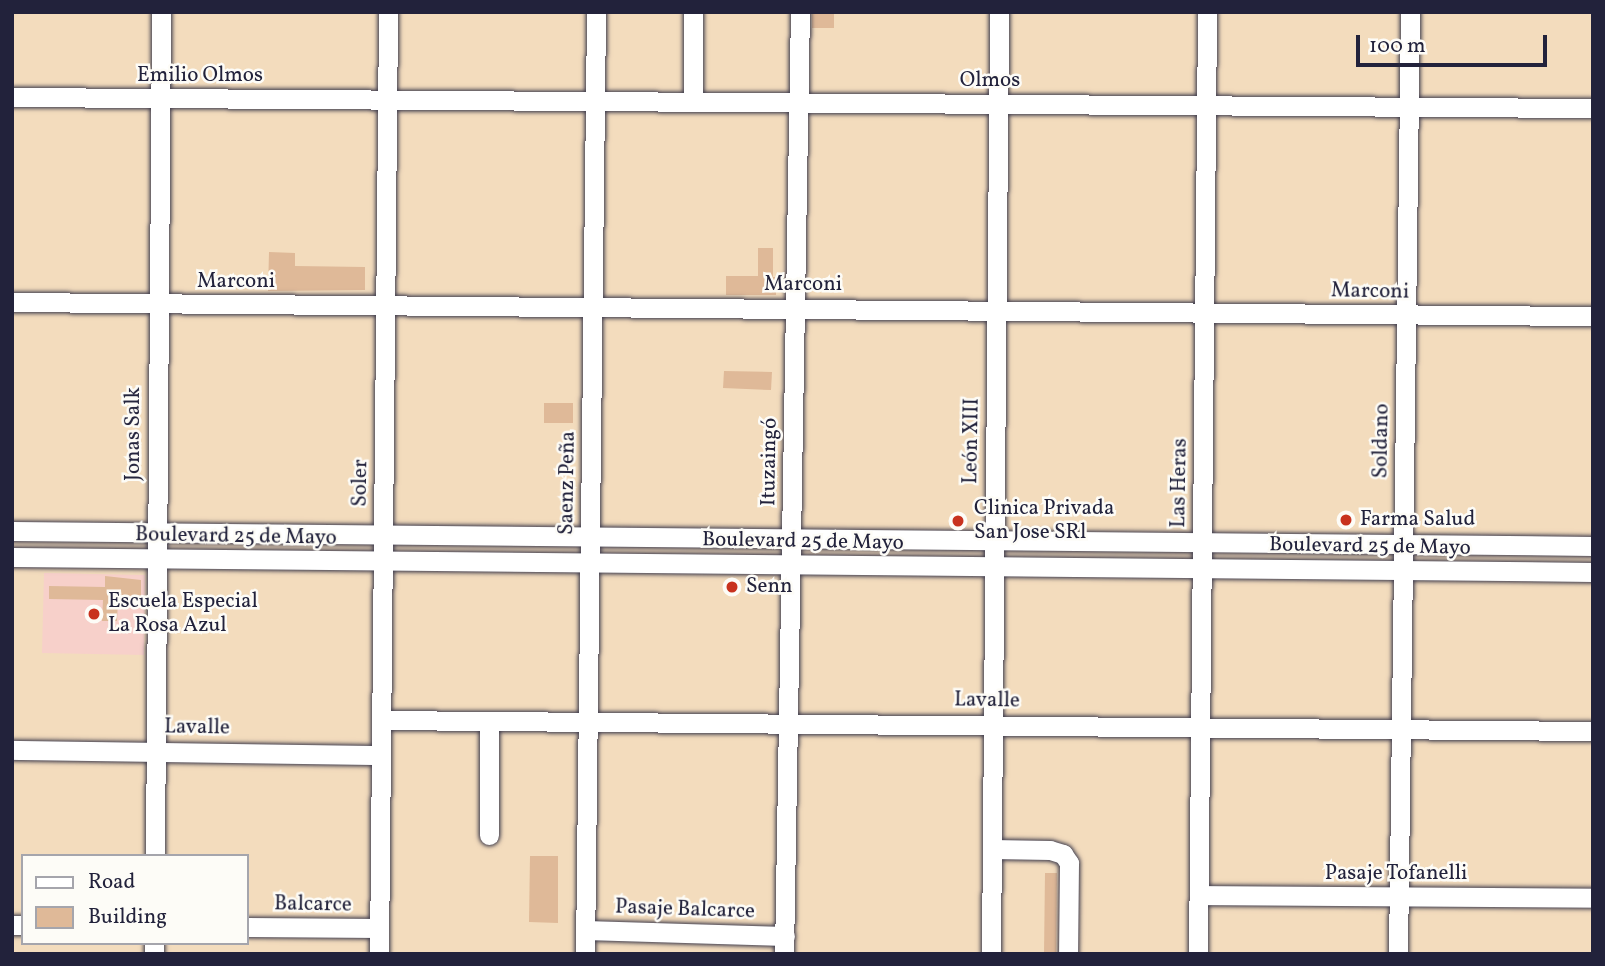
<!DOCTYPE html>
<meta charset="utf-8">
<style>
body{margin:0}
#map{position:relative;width:1605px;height:966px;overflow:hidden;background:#f3dcbd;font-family:Vollkorn,serif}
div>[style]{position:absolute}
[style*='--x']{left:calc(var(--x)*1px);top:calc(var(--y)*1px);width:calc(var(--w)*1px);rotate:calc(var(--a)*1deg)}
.built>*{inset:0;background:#f7d0ca}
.building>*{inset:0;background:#dfb998}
.roads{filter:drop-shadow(0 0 2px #413e4e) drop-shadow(0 0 2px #413e4e)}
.minor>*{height:19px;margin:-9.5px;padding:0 9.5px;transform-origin:9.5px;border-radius:9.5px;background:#fff}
.dots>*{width:19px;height:19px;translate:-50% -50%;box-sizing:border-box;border:4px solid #fdfcf7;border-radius:50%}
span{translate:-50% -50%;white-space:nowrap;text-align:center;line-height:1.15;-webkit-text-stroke:5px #fdfcf7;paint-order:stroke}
.street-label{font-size:21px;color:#22223b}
.poi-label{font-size:21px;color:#22223b}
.left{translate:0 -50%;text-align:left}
.frame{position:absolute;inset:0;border:14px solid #22223b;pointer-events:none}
.legend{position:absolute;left:21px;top:854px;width:228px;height:91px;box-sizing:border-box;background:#fdfcf7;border:2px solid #a5a5ac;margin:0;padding:9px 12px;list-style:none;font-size:21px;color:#22223b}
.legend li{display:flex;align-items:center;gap:14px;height:35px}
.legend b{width:35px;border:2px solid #a5a5ac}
.scale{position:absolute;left:1356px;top:35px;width:191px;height:32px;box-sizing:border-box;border:4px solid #22223b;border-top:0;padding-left:9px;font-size:21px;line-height:24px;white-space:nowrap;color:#22223b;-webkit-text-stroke:5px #fdfcf7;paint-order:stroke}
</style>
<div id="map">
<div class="built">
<div style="clip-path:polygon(44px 573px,145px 575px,144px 655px,42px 653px)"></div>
</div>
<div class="building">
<div style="clip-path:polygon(812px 12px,834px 12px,834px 28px,812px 28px)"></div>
<div style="clip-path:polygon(758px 248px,773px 248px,773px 277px,779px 277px,779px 291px,776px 291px,776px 295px,726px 295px,726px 276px,758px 276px)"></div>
<div style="clip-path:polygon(269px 252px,295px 253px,295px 266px,365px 267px,365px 290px,268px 291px)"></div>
<div style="clip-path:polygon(724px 371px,772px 372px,771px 390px,723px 388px)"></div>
<div style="clip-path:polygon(544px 403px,573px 403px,573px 423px,544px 423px)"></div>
<div style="clip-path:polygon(105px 576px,141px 580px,141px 600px,118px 599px,117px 621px,102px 621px,103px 600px,49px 599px,49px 586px,105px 587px)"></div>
<div style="clip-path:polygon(530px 856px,558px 856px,558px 923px,529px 922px)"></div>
<div style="clip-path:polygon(1045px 873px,1057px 873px,1056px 954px,1044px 954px)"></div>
</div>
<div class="roads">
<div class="minor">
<div style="--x:12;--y:97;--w:1581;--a:0.4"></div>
<div style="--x:693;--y:102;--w:90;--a:-90"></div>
<div style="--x:12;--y:302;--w:1581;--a:0.51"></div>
<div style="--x:12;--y:531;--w:1581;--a:0.54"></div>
<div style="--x:12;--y:557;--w:1581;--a:0.54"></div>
<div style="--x:381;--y:720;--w:1212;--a:0.52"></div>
<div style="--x:12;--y:750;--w:369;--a:0.8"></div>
<div style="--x:489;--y:835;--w:114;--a:-90"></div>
<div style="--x:992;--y:849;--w:58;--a:1"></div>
<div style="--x:1050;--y:850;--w:14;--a:17"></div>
<div style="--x:1063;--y:854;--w:11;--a:56"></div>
<div style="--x:1069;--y:863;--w:91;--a:90.6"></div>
<div style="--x:155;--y:856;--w:844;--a:-89.59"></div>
<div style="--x:1199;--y:895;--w:394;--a:0.4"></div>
<div style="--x:12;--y:925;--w:11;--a:0"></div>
<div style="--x:247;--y:927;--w:132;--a:0.4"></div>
<div style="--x:585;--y:930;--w:200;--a:1.7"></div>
<div style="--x:154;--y:954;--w:11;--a:-90"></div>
<div style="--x:379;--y:954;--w:942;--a:-89.45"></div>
<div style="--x:585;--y:954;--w:942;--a:-89.33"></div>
<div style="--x:784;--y:954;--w:942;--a:-89.03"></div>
<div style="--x:991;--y:954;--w:942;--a:-89.51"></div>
<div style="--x:1198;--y:954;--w:942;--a:-89.45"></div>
<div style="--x:1398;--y:954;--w:942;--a:-89.27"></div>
</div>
</div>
<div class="dots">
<div style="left:1346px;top:520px;background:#c8321e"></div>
<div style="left:958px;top:521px;background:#c8321e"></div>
<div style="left:732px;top:587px;background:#c8321e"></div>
<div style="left:94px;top:614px;background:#c8321e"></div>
</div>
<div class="street-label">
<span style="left:200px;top:76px">Emilio Olmos</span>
<span style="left:990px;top:81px">Olmos</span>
<span style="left:236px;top:282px">Marconi</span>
<span style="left:803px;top:285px">Marconi</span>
<span style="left:1370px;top:292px;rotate:1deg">Marconi</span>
<span style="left:134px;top:434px;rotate:-90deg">Jonas Salk</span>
<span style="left:972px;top:441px;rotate:-89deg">León XIII</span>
<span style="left:1382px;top:441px;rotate:-89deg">Soldano</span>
<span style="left:770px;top:462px;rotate:-89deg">Ituzaingó</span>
<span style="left:361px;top:483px;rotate:-89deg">Soler</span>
<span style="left:568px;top:483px;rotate:-89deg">Saenz Peña</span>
<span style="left:1180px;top:483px;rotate:-89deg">Las Heras</span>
<span style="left:236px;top:537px;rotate:1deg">Boulevard 25 de Mayo</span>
<span style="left:803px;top:542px;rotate:1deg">Boulevard 25 de Mayo</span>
<span style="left:1370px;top:547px;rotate:1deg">Boulevard 25 de Mayo</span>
<span style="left:987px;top:701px;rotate:1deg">Lavalle</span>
<span style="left:197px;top:728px;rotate:1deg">Lavalle</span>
<span style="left:1396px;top:874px">Pasaje Tofanelli</span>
<span style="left:313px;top:905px;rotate:1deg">Balcarce</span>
<span style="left:685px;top:910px;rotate:2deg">Pasaje Balcarce</span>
</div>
<div class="poi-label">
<span class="left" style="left:974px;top:521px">Clinica Privada<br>San Jose SRl</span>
<span class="left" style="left:1360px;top:520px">Farma Salud</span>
<span class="left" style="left:746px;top:587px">Senn</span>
<span class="left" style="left:108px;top:614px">Escuela Especial<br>La Rosa Azul</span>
</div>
<div class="frame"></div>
<ul class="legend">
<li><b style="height:9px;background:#fff"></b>Road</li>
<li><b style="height:19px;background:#dfb998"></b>Building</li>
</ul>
<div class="scale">100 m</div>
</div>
